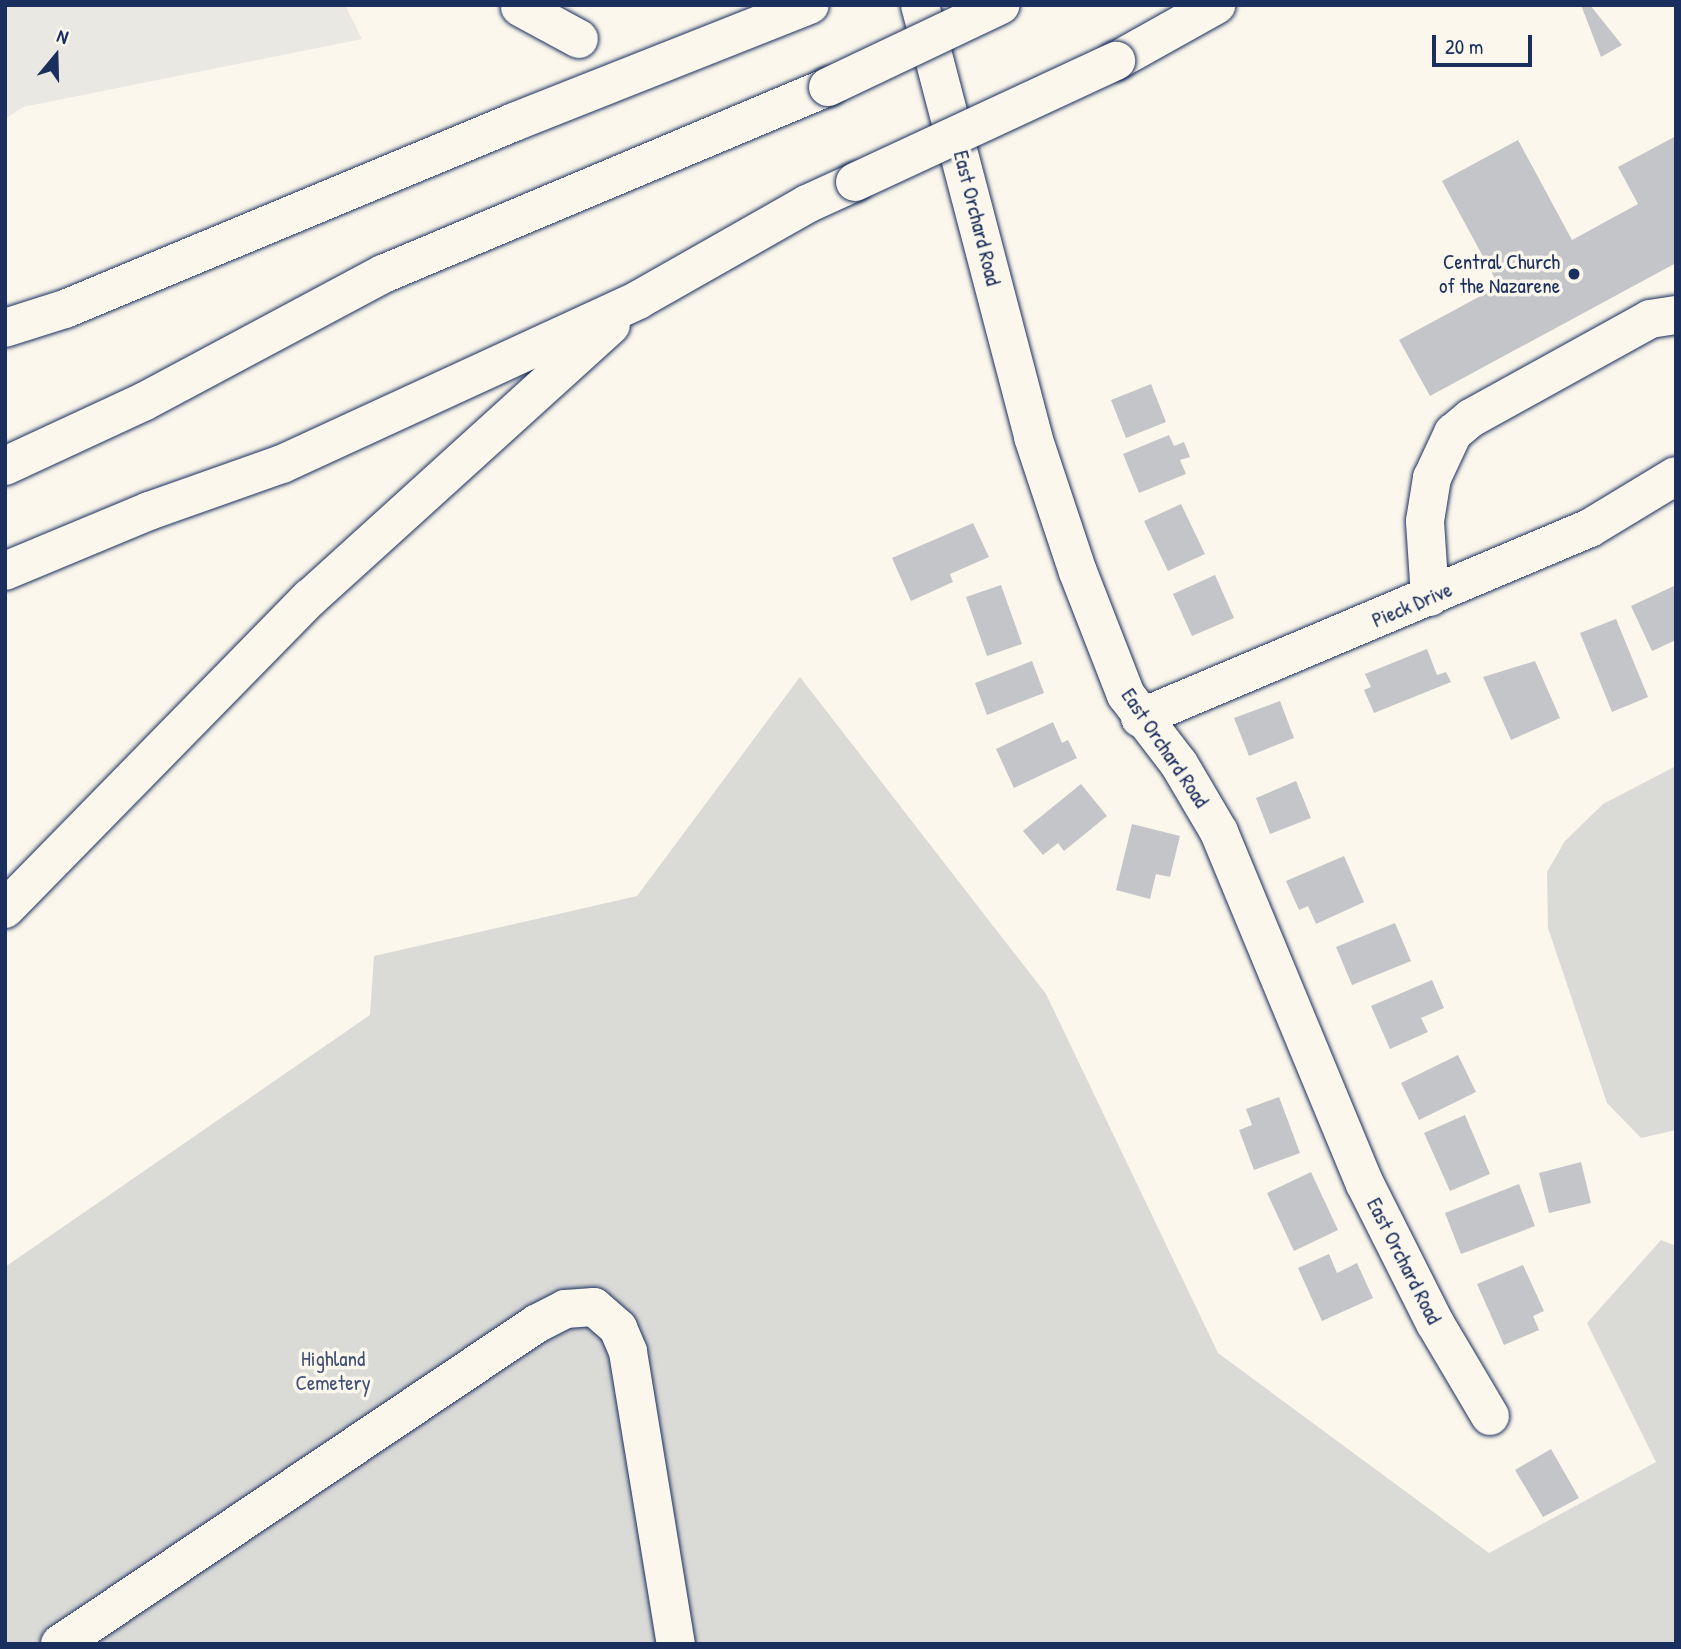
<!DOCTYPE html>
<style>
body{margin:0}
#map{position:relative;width:1681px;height:1649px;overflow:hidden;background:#fbf7ec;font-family:"Patrick Hand",sans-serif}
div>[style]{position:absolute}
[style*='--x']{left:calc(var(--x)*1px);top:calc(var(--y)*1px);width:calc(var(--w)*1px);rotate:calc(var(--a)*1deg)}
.built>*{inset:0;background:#eae8e2}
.green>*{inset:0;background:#dadad7}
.building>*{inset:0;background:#c3c5c9}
.roads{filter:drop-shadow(0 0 2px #1b2f5e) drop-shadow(0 0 2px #1b2f5e)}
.minor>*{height:38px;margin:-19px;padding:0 19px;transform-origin:19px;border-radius:19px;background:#fbf7ec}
.highway>*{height:38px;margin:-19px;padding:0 19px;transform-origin:19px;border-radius:19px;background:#fbf7ec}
.bridges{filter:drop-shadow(0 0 2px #1b2f5e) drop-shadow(0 0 2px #1b2f5e)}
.highway-bridge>*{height:38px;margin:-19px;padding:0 19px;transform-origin:19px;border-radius:19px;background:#fbf7ec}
.dots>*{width:19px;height:19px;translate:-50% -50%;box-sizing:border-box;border:4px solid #fbf7ec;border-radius:50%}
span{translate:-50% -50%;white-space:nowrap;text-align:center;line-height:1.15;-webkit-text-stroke:7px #fbf7ec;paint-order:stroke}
.street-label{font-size:21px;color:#1b2f5e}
.poi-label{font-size:21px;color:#1b2f5e}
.right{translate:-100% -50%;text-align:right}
.park-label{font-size:21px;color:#415176}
.frame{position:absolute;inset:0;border:7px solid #1b2f5e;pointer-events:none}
.north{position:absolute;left:21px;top:21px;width:70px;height:70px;-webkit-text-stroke:5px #fbf7ec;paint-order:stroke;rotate:19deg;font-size:19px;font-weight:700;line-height:28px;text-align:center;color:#1b2f5e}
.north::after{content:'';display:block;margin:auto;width:24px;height:32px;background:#1b2f5e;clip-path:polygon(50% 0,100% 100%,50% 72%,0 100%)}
.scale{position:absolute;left:1432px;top:35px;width:100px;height:32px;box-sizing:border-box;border:4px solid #1b2f5e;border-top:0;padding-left:9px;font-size:21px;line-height:24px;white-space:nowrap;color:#1b2f5e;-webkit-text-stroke:5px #fbf7ec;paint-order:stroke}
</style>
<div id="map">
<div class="built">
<div style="clip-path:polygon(5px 5px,345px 5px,362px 39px,23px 107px,5px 119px)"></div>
</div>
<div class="green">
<div style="clip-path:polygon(800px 677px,1046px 994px,1218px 1353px,1489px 1553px,1656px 1462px,1587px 1323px,1661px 1240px,1676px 1246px,1676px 1644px,5px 1644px,5px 1267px,370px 1015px,374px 956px,637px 896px)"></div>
<div style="clip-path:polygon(1676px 766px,1676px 1130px,1641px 1138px,1607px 1103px,1548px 928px,1547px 872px,1565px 841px,1603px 804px)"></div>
</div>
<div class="building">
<div style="clip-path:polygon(1581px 5px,1590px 5px,1622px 45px,1601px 57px)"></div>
<div style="clip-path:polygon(1676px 136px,1676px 263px,1430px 396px,1399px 340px,1499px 286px,1442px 181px,1518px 140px,1572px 240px,1638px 204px,1618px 167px)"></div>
<div style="clip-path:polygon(1151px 384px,1166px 422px,1126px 438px,1111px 400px)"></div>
<div style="clip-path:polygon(1169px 435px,1174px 446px,1184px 442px,1190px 457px,1180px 460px,1186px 474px,1139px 493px,1123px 454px)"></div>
<div style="clip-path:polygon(1181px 504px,1205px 554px,1168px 571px,1144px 521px)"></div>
<div style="clip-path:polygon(973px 523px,989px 557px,950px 574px,953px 582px,911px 601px,892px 558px)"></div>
<div style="clip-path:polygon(1215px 575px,1234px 618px,1192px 636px,1173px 594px)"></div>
<div style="clip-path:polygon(1001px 585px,1022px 644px,987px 656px,966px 597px)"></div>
<div style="clip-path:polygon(1676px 585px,1676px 640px,1652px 651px,1631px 606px)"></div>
<div style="clip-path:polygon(1616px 619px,1648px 697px,1612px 712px,1580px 633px)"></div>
<div style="clip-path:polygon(1427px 649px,1437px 675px,1446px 672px,1451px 682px,1374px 713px,1364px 690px,1371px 687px,1365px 674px)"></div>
<div style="clip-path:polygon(1032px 661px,1044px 693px,987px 715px,975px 683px)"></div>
<div style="clip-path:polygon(1535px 661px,1560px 718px,1511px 740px,1483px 677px)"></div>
<div style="clip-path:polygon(1280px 701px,1294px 738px,1249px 756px,1234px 718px)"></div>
<div style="clip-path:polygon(1053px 722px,1062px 743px,1068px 740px,1077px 758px,1014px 788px,996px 749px)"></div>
<div style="clip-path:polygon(1296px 781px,1311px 818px,1270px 834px,1256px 798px)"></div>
<div style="clip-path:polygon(1081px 784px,1107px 816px,1064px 851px,1058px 843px,1043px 855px,1023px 831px)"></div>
<div style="clip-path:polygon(1132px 824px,1180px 836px,1170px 877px,1156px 874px,1150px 899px,1116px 890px)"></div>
<div style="clip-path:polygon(1344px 856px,1364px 902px,1316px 924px,1308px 906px,1299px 910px,1286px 881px)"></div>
<div style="clip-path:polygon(1395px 923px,1411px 961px,1352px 985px,1336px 947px)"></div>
<div style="clip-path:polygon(1432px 980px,1444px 1008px,1421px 1018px,1428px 1032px,1390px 1049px,1371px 1006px)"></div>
<div style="clip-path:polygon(1458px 1055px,1476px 1092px,1419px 1120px,1401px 1083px)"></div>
<div style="clip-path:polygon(1279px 1097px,1300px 1153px,1254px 1170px,1239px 1130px,1252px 1125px,1246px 1109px)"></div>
<div style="clip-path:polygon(1465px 1115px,1490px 1174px,1450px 1191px,1424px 1133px)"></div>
<div style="clip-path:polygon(1581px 1162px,1591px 1203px,1549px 1213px,1539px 1173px)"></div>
<div style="clip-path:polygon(1311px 1172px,1338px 1230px,1294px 1251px,1267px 1193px)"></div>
<div style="clip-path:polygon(1519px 1184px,1535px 1226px,1461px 1254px,1445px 1213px)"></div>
<div style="clip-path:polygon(1329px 1254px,1337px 1273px,1357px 1263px,1373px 1298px,1322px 1321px,1298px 1268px)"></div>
<div style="clip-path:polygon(1523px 1265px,1544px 1311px,1533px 1316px,1539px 1330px,1504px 1345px,1477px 1284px)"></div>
<div style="clip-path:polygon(1551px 1449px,1579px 1498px,1543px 1517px,1515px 1470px)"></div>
</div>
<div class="roads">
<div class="minor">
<div style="--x:920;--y:5;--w:447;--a:75.3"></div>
<div style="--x:1033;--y:437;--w:142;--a:71.6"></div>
<div style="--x:1078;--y:572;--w:132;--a:68.7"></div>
<div style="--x:1126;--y:695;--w:87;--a:52.5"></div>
<div style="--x:1179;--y:764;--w:79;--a:59.5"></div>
<div style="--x:1219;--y:832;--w:381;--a:67.5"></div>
<div style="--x:1365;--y:1184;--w:156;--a:63.3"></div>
<div style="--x:1435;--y:1323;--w:108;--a:59.4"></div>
<div style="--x:520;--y:7;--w:67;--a:28.5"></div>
<div style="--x:1430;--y:597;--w:76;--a:-93.8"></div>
<div style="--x:1425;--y:521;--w:44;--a:-80.8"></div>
<div style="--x:1432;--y:478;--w:50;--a:-65"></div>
<div style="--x:1453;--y:433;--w:23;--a:-40"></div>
<div style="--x:1471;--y:418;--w:205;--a:-28.9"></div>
<div style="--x:1650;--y:319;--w:26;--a:-9"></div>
<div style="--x:1140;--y:718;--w:488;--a:-22.9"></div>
<div style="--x:1590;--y:528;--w:100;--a:-31.2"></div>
<div style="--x:60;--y:1644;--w:574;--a:-33.91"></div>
<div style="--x:536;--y:1324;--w:33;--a:-27"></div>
<div style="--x:565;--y:1309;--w:29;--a:-4"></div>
<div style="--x:594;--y:1307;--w:32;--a:41"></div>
<div style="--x:618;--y:1328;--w:26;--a:67"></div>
<div style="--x:628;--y:1352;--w:296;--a:80.7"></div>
</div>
<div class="highway">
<div style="--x:1116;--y:61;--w:115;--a:-29.2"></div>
<div style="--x:5;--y:328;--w:63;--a:-17.6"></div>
<div style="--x:65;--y:309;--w:486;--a:-22.6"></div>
<div style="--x:514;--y:122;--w:318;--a:-21.6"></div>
<div style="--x:5;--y:466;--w:154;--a:-24.9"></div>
<div style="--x:145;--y:401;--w:270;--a:-28.1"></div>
<div style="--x:383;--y:274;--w:483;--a:-22.8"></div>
<div style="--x:5;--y:571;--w:156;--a:-22.6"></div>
<div style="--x:149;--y:511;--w:141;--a:-19.5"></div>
<div style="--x:282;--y:464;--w:392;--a:-24.7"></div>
<div style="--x:638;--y:300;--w:194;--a:-29.6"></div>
<div style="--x:807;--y:204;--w:53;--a:-24.6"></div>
<div style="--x:5;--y:909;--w:436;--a:-45.6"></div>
<div style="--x:310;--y:598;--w:406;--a:-42.2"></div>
</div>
</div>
<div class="bridges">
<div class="highway-bridge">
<div style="--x:828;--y:87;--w:191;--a:-25.4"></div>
<div style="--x:855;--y:182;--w:288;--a:-24.9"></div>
</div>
</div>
<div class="dots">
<div style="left:1574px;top:274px;background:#1b2f5e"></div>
</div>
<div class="street-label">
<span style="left:977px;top:218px;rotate:76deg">East Orchard Road</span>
<span style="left:1412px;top:605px;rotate:-23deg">Pieck Drive</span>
<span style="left:1165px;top:748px;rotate:56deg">East Orchard Road</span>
<span style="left:1404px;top:1261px;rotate:63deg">East Orchard Road</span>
</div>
<div class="poi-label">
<span class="right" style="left:1560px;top:274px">Central Church<br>of the Nazarene</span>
</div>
<div class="park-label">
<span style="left:333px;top:1371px">Highland<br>Cemetery</span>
</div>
<div class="frame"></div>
<div class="north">N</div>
<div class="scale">20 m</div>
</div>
